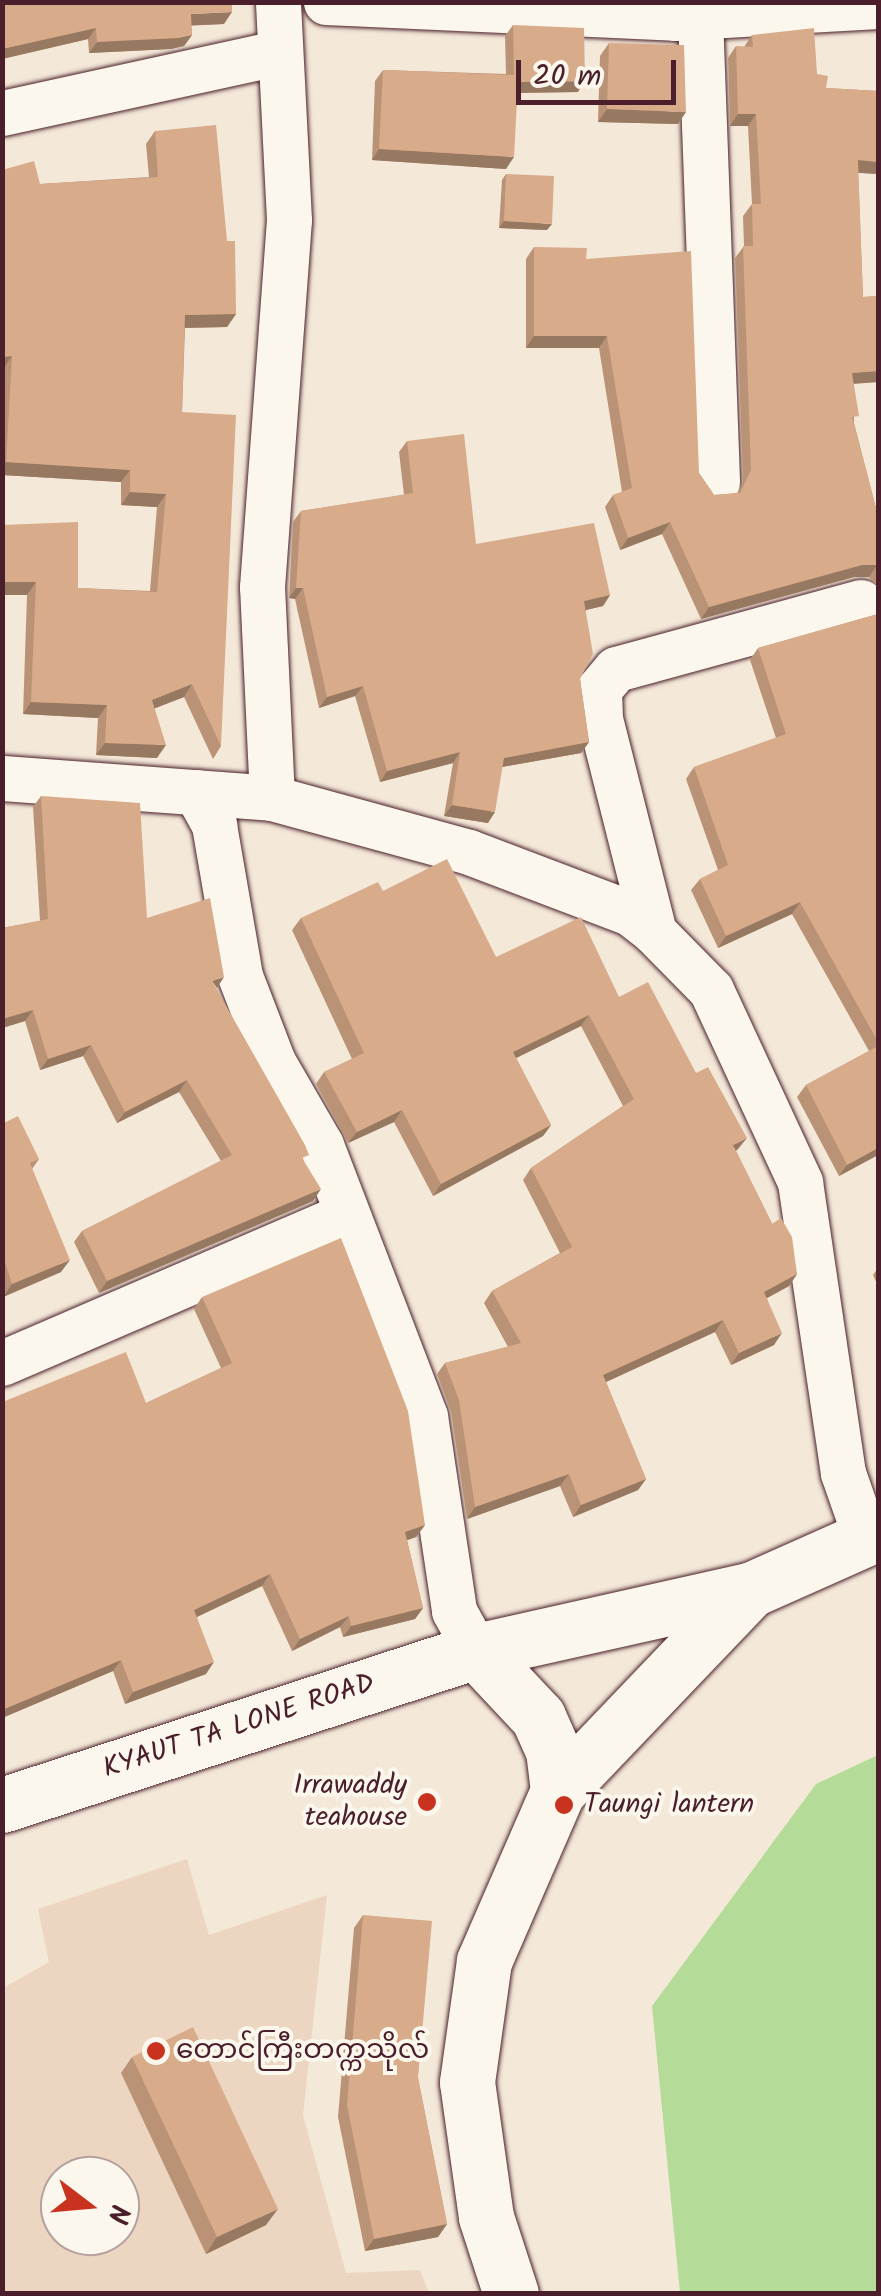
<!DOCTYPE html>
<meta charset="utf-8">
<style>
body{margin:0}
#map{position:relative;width:881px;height:2296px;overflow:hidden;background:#f4e8d8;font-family:Kalam,"Noto Sans Myanmar",sans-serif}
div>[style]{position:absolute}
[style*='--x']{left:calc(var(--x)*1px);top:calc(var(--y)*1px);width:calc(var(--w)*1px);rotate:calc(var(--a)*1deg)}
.built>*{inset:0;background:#ecd6c1}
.green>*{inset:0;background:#b4dc98}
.roads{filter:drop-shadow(0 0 2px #4a1f2b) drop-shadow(0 0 2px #4a1f2b)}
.minor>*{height:45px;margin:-22.5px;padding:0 22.5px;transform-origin:22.5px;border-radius:22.5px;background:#fbf7ec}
.tertiary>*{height:55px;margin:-27.5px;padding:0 27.5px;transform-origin:27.5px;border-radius:27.5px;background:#fbf7ec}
.secondary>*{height:55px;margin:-27.5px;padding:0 27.5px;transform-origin:27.5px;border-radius:27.5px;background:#fbf7ec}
.wall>*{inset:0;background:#ba9377}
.shaded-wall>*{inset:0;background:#977861}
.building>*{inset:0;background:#d8ab8a}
.dots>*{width:28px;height:28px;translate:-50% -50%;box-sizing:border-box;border:5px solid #fbf7ec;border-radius:50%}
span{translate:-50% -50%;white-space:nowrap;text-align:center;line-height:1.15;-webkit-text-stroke:8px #fbf7ec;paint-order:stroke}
.street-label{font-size:28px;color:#4a1f2b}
.poi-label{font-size:28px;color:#4a1f2b}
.right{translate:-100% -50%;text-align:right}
.left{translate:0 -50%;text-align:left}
.frame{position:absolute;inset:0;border:5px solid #4a1f2b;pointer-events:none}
.north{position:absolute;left:40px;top:2156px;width:100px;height:100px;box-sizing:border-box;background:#fbf7ec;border:2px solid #b4a19f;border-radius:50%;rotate:106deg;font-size:28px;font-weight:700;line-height:40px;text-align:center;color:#4a1f2b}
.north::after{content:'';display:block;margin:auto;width:35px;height:45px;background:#c8321e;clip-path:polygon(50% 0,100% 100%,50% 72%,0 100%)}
.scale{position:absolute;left:516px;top:60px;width:160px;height:45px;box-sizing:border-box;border:5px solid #4a1f2b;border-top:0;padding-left:12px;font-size:30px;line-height:35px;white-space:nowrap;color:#4a1f2b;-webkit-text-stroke:8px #fbf7ec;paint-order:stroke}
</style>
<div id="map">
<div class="built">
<div style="clip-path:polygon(evenodd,187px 1859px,209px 1935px,327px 1895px,303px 2115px,346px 2273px,420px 2270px,429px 2293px,3px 2294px,3px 1988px,49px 1962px,38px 1909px,187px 1859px,60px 2176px,120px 2176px,120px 2236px,60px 2236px,60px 2176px)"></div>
</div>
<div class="green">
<div style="clip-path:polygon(878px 1755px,878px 2293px,680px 2293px,652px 2006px,816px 1784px)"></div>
</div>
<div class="roads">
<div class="minor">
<div style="--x:326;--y:2;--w:349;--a:2.6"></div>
<div style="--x:675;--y:18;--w:203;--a:-3.4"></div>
<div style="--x:700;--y:16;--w:467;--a:87.9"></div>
<div style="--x:2;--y:113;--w:281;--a:-12.3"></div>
<div style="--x:2;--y:778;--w:271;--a:4.2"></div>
<div style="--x:272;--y:798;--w:204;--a:15.3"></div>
<div style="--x:469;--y:852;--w:172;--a:20.8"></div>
<div style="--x:630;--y:913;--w:31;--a:38"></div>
<div style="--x:654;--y:932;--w:81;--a:45.5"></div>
<div style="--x:711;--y:990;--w:212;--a:65.1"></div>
<div style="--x:800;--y:1182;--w:294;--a:81.6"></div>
<div style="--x:843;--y:1473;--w:70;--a:70.8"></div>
<div style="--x:196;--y:792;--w:38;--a:61"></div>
<div style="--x:214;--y:825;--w:153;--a:80.2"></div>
<div style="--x:240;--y:976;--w:92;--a:69"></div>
<div style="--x:273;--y:1062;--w:96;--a:60"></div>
<div style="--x:321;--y:1145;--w:290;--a:69"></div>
<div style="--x:425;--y:1416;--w:197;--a:81.5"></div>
<div style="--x:454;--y:1611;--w:46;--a:61.2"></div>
<div style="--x:272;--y:798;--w:211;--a:-92.7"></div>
<div style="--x:262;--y:587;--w:368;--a:-85.8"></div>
<div style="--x:289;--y:220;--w:218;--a:-92.9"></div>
<div style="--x:654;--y:932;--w:220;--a:-104.2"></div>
<div style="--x:600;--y:719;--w:30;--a:-92"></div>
<div style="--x:599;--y:689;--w:26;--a:-50"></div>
<div style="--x:616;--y:669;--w:254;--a:-15.3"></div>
<div style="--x:2;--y:1363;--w:374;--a:-23.3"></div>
</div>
<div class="tertiary">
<div style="--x:476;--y:1651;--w:281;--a:-12.6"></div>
<div style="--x:476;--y:1651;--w:91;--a:46.8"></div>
<div style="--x:538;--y:1717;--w:36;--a:66"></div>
<div style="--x:553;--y:1750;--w:41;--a:83"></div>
<div style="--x:511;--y:2294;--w:81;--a:-108"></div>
<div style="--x:486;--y:2217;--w:136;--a:-98"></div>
<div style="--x:467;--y:2082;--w:122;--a:-82"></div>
<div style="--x:484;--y:1961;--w:185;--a:-66.5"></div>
<div style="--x:558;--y:1791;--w:278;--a:-46.3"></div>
<div style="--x:750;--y:1590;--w:140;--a:-24"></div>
</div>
<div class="secondary">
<div style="--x:2;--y:1805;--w:498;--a:-18"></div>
</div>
</div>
<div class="wall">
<div style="clip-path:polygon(2px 2px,224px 24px,191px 25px,192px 35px,184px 46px,171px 49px,89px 53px,88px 39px,2px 59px)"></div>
<div style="clip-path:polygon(513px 25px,578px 92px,517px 93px,506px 169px,372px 160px,375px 81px,383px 70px,506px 74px,505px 36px)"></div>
<div style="clip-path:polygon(752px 35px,817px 74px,826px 88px,878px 91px,878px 174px,858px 173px,863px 297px,878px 296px,878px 382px,854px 384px,854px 423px,878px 516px,878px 587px,869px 577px,854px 577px,701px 619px,662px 534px,620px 550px,605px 507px,613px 495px,622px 492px,599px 348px,526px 348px,526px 259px,534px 247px,586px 259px,699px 473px,714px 495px,738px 493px,743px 482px,735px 258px,744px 246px,743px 216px,752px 204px,748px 126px,730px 126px,728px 58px,736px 46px,744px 47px)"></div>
<div style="clip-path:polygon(609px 43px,678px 124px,598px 122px,600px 56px)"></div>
<div style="clip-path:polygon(155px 131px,227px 241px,236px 314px,227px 327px,185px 328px,182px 412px,221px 746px,213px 759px,184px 697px,154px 708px,157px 758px,96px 755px,98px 718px,23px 714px,27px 595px,2px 525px,78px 588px,150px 591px,157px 507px,121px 505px,121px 482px,2px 475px,2px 383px,3px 369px,40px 184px,149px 177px,146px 144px)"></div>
<div style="clip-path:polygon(506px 174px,547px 230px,499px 228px,502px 180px)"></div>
<div style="clip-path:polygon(407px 441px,476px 544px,610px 595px,603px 606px,586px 610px,580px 679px,589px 742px,581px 753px,502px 767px,488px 823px,444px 816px,453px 763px,380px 782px,355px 696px,319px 708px,295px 599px,289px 598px,293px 522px,301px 511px,404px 495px,399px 452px)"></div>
<div style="clip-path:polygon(878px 614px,878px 1155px,839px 1176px,797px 1097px,806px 1085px,869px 1051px,792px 914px,718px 948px,691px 890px,700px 879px,718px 870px,686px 779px,694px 767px,776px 738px,750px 660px,758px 648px)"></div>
<div style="clip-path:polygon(41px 796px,147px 918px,216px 989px,304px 1161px,313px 1201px,99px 1293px,74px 1242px,82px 1231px,221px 1161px,179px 1092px,117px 1123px,83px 1056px,40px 1070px,25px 1021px,2px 1028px,2px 928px,40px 921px,33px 807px)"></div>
<div style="clip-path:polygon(383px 891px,496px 957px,619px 997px,696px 1073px,738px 1149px,736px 1151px,797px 1274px,789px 1286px,767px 1298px,774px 1345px,731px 1365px,715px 1332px,606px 1382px,646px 1479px,638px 1490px,573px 1517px,560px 1486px,467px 1519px,451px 1412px,437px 1374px,445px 1363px,508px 1347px,484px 1303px,492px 1291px,560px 1253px,523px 1180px,531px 1168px,623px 1106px,581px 1026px,516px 1058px,551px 1125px,543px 1136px,433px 1196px,394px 1122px,348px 1143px,316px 1084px,324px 1072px,352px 1059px,292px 930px,301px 918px)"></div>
<div style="clip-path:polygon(2px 1124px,39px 1159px,32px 1169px,61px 1272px,3px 1297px)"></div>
<div style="clip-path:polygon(878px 1268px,878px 1286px,873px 1275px)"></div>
<div style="clip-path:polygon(202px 1297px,425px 1525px,416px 1537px,407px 1540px,423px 1608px,415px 1619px,343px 1637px,340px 1627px,292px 1651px,262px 1586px,197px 1617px,206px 1674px,125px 1704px,113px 1671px,2px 1718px,2px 1395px,5px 1401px,146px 1403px,221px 1368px,194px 1309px)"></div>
<div style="clip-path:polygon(363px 1915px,418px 2078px,447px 2224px,438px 2237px,365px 2251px,338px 2117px,354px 1928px)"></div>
<div style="clip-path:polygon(132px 2057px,266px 2225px,206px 2254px,121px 2073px)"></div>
</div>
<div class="shaded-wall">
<div style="clip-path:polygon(232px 12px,224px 24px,183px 26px,191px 14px)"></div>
<div style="clip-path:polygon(96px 28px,88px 39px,2px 59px,2px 49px)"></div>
<div style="clip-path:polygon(192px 35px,184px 46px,171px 49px,89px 53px,97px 42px)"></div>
<div style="clip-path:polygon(585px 81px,578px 92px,510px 93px,518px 82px)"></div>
<div style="clip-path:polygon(607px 109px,686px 112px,678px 124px,598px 122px)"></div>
<div style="clip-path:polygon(738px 114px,756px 114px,748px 126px,730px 126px)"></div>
<div style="clip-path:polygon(379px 149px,514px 157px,506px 169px,372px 160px)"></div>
<div style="clip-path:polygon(858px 160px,878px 162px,878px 174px,849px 172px)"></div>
<div style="clip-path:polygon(504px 221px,552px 224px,547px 230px,499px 228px)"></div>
<div style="clip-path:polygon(236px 314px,227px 327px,176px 328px,185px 315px)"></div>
<div style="clip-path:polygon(534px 336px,607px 336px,599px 348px,526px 348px)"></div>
<div style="clip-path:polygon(12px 356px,3px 369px,2px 369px,2px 357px)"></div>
<div style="clip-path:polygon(878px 371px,878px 382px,844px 384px,852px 373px)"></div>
<div style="clip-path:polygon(6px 462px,130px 470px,121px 482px,2px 475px,2px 466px)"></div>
<div style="clip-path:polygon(130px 492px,166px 494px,157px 507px,121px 505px)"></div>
<div style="clip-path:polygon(670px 522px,662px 534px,620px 550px,628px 538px)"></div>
<div style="clip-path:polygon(862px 565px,877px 565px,869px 577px,854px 577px,701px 619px,709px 607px)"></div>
<div style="clip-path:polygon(2px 582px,36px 582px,27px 595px,2px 595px)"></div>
<div style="clip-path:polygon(296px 588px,303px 588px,295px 599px,289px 598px)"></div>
<div style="clip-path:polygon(610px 595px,603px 606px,577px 612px,584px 601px)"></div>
<div style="clip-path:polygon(192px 684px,184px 697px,143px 713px,152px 700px)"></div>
<div style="clip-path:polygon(363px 686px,355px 696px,319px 708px,327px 697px)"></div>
<div style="clip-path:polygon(31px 702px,107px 705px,98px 718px,23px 714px)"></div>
<div style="clip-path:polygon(589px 742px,581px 753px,496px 768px,504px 758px)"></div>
<div style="clip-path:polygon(105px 743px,166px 745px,157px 758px,96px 755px)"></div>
<div style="clip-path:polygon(460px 752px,453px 763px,380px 782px,387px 771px)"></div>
<div style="clip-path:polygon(452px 805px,495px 812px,488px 823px,444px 816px)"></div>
<div style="clip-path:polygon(800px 902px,792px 914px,718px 948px,726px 936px)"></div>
<div style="clip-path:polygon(224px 977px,217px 988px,212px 981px)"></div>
<div style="clip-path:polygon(33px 1010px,25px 1021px,2px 1028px,2px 1019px)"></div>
<div style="clip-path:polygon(589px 1015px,581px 1026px,504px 1064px,513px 1052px)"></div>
<div style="clip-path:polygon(91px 1045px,83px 1056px,40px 1070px,48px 1059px)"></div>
<div style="clip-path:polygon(187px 1080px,179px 1092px,117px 1123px,125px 1112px)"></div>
<div style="clip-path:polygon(402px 1110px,394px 1122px,348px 1143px,357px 1132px)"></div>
<div style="clip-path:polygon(551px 1125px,543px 1136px,433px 1196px,441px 1184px)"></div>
<div style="clip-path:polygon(747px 1138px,738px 1149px,725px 1157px,733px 1145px)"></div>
<div style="clip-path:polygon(878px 1148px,878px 1155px,839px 1176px,847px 1165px)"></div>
<div style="clip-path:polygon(321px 1189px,313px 1201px,99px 1293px,107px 1281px)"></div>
<div style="clip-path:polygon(70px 1260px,61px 1272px,3px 1297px,12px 1284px)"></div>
<div style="clip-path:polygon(797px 1274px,789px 1286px,756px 1304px,764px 1292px)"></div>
<div style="clip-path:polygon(723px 1320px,715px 1332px,595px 1387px,603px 1375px)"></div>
<div style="clip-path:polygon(782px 1333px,774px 1345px,731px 1365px,739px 1353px)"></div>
<div style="clip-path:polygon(569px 1474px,560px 1486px,467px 1519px,475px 1507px)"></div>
<div style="clip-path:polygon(646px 1479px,638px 1490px,573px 1517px,581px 1505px)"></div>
<div style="clip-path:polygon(425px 1525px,416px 1537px,396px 1544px,405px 1532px)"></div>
<div style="clip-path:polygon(270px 1574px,262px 1586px,186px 1622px,194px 1610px)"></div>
<div style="clip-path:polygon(423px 1608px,415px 1619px,343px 1637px,351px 1626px)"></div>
<div style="clip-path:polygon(349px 1616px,340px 1627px,292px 1651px,300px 1639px)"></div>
<div style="clip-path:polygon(121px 1660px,113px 1671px,2px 1718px,2px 1710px)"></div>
<div style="clip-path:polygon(214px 1662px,206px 1674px,125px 1704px,133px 1692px)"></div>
<div style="clip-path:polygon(278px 2209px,266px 2225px,206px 2254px,217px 2237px)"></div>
<div style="clip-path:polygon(447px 2224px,438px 2237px,365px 2251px,374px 2239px)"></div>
</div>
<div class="building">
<div style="clip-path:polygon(2px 2px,232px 2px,232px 12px,191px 14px,192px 35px,179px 38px,97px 42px,96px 28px,2px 49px)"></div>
<div style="clip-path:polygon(513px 25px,584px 28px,585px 81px,518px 82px,514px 157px,379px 149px,383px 70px,514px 75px)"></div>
<div style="clip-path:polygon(814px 28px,817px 74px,828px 76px,826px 88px,878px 91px,878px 162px,858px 160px,863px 297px,878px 296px,878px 371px,852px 373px,859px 416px,852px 417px,878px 516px,878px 567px,877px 565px,862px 565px,709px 607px,670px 522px,628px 538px,613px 495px,632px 488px,607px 336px,534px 336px,534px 247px,587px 248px,586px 259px,691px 251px,699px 473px,714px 495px,740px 493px,751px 470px,743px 246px,753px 246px,752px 204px,761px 204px,756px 114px,738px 114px,736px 46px,753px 47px,752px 35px)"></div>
<div style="clip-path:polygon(609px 43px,684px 45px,686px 112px,607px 109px)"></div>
<div style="clip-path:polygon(216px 125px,227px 241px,235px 241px,236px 314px,185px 315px,182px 412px,236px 415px,221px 746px,192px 684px,152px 700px,166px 745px,105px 743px,107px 705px,31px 702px,36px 582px,2px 582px,2px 525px,78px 522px,78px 588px,157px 592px,166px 494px,130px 492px,130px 470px,6px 462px,12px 356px,2px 357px,2px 170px,34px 161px,40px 184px,158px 177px,155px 131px)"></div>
<div style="clip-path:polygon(506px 174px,554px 176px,552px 224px,504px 221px)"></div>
<div style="clip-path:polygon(464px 434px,476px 544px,594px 523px,610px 595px,584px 601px,593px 654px,580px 679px,589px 742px,504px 758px,495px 812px,452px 805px,460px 752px,387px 771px,363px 686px,327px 697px,303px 588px,296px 588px,301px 511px,413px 493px,407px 441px)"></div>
<div style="clip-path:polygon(878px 614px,878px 1042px,800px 902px,726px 936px,700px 879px,728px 865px,694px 767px,786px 734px,758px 648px)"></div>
<div style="clip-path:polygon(41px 796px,140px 803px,147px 918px,210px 898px,224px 977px,212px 981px,305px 1145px,309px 1155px,302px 1158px,321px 1189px,107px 1281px,82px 1231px,232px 1155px,187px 1080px,125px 1112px,91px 1045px,48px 1059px,33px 1010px,2px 1019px,2px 928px,48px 919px)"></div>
<div style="clip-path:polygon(447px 859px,496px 957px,581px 917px,619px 997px,648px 982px,696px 1073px,708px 1067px,747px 1138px,733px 1145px,772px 1224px,781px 1218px,792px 1237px,797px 1274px,764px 1292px,782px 1333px,739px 1353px,723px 1320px,603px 1375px,646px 1479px,581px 1505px,569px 1474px,475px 1507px,459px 1400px,445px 1363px,521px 1343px,492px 1291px,572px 1247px,531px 1168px,634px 1099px,589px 1015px,513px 1052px,551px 1125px,441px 1184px,402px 1110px,357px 1132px,324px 1072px,364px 1053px,301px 918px,378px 882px,383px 891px)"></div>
<div style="clip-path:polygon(878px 1046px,878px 1148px,847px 1165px,806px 1085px)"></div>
<div style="clip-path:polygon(18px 1116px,39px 1159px,30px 1163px,70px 1260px,12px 1284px,2px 1253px,2px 1124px)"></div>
<div style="clip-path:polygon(341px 1238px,408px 1411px,425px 1525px,405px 1532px,423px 1608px,351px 1626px,349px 1616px,300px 1639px,270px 1574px,194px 1610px,214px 1662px,133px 1692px,121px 1660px,2px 1710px,2px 1395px,5px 1401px,126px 1352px,146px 1403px,232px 1363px,202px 1297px)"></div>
<div style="clip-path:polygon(363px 1915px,432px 1921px,418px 2078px,447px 2224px,374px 2239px,347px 2105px)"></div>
<div style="clip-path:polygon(193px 2027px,278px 2209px,217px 2237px,132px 2057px)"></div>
</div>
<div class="dots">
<div style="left:427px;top:1802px;background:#c8321e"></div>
<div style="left:564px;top:1805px;background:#c8321e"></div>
<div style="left:156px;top:2051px;background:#c8321e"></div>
</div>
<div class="street-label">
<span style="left:239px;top:1727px;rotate:-18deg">KYAUT TA LONE ROAD</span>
</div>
<div class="poi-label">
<span class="right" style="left:407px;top:1802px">Irrawaddy<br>teahouse</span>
<span class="left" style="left:584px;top:1805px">Taungi lantern</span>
<span class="left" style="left:176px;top:2051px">တောင်ကြီးတက္ကသိုလ်</span>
</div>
<div class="frame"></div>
<div class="north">N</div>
<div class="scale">20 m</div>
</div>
